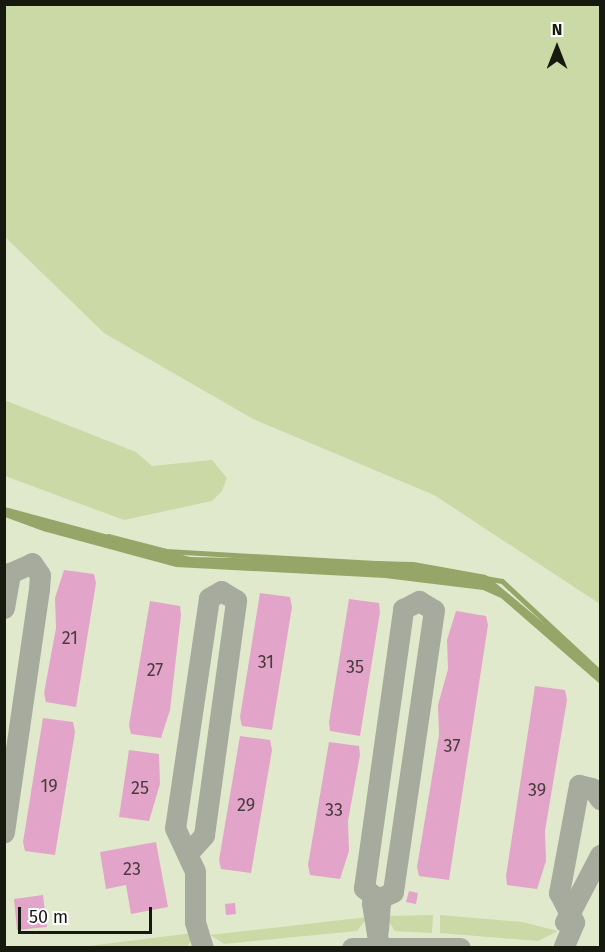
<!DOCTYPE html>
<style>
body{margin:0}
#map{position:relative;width:605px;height:952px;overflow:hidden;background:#e0e9cb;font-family:"Fira Sans",sans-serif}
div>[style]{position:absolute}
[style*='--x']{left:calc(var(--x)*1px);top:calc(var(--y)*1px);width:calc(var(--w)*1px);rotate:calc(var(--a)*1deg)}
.green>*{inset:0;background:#cbd9a6}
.water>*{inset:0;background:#96a668}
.stream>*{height:5px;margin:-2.5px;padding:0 2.5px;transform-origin:2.5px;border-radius:2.5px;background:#96a668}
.building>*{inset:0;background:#e2a5c9}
.minor>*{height:21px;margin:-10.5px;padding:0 10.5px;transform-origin:10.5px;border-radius:10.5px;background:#a7ab9e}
span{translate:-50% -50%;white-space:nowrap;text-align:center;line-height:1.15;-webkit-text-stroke:6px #fff;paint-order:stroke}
.number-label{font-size:18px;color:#493c3d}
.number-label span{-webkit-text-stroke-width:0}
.frame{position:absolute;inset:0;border:6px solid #16190e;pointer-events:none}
.north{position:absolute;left:527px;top:18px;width:60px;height:60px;-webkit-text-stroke:4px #fff;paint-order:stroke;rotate:0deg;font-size:16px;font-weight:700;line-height:24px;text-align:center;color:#16190e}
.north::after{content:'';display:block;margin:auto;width:21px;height:27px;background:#16190e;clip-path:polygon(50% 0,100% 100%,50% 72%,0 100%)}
.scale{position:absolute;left:18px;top:907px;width:134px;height:27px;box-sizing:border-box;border:3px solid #16190e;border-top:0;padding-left:8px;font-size:18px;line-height:21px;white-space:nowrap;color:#16190e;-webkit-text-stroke:4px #fff;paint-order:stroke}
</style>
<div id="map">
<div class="green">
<div style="clip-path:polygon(4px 5px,600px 5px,600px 604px,434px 495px,253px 419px,104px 333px,5px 237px)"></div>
<div style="clip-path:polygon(4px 400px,136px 452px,152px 466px,212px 460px,227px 478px,222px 491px,212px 501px,124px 520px,5px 476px)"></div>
<div style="clip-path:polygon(433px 915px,432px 933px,395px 931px,385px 916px)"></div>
<div style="clip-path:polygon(440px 915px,522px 922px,558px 931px,538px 941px,440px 933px)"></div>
<div style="clip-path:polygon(368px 917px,357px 931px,224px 944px,210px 935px)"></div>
<div style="clip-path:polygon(193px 933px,188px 947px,73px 948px)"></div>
</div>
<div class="water">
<div style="clip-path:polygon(5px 507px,190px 557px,414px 562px,486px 575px,600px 670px,600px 684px,501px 598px,483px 590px,385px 578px,176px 567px,43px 531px,5px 517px)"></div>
</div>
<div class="stream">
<div style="--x:108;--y:536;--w:60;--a:14.5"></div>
<div style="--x:166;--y:551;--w:227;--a:3.3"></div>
<div style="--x:420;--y:566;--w:83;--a:10.4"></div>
<div style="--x:502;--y:581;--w:134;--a:42.9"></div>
</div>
<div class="building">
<div style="clip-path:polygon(64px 570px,94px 574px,96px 583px,76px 707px,46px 702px,44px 693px,56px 628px,55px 598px)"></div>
<div style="clip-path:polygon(260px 593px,290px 597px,292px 607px,272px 730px,242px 726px,240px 717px)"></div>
<div style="clip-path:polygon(349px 599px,379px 603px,380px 612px,360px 736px,330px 731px,329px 722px)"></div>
<div style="clip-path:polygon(150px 601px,180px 606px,181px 615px,170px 710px,161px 738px,131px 734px,129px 725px)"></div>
<div style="clip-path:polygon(456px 611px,486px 616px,488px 625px,449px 880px,419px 876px,417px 867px,439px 735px,438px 705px,448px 669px,447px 640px)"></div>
<div style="clip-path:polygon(535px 686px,565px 690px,567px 700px,545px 831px,546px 861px,537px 889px,507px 885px,506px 876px)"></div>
<div style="clip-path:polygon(43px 718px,73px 722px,75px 732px,55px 855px,25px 851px,23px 842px)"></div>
<div style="clip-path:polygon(240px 736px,270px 740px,272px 750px,251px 873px,221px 869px,219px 860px)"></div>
<div style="clip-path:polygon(329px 742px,359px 746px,360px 755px,348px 821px,349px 851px,340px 879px,310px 875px,308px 865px)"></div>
<div style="clip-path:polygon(129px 750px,159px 754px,160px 784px,149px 821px,119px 817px)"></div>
<div style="clip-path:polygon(156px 842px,168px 907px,131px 914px,126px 885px,106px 889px,100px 852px)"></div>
<div style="clip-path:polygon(409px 891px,418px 893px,416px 904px,406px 902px)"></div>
<div style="clip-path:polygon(43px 895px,47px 927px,17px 930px,14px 899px)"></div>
<div style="clip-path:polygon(235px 903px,236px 914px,226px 915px,225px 904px)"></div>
</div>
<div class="minor">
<div style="--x:4;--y:608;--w:36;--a:-80"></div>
<div style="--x:10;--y:573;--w:24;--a:-24"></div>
<div style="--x:32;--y:563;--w:14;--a:56"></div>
<div style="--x:40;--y:575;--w:14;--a:94"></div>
<div style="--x:39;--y:589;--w:246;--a:98.2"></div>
<div style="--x:188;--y:853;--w:24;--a:-48"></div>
<div style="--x:204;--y:835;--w:237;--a:-82.2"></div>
<div style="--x:236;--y:600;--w:17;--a:-149"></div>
<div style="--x:221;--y:591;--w:14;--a:150"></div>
<div style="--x:209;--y:598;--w:232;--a:98.4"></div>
<div style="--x:175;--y:828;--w:47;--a:65.1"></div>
<div style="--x:195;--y:871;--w:51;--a:90"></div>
<div style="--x:195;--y:922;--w:27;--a:73"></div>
<div style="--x:565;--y:922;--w:76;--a:-62.4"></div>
<div style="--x:378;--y:930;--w:27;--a:-86"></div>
<div style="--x:380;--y:903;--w:4;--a:-117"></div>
<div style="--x:378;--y:899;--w:18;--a:-142"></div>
<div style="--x:364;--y:888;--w:282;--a:-82"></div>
<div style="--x:403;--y:609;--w:18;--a:-27"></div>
<div style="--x:419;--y:601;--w:17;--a:31"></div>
<div style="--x:434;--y:610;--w:285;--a:98.3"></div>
<div style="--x:393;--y:892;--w:17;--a:155"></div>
<div style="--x:378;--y:899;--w:7;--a:146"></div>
<div style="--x:372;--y:903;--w:44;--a:80.8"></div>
<div style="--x:564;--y:946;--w:26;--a:-67"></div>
<div style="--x:574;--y:922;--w:33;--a:-117"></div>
<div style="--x:559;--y:893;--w:110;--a:-79.5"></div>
<div style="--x:579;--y:785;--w:13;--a:13"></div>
<div style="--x:592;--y:788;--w:14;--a:54"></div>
<div style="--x:352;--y:948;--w:108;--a:0"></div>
</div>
<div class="number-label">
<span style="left:70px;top:638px">21</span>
<span style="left:266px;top:662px">31</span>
<span style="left:355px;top:667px">35</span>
<span style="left:155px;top:670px">27</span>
<span style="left:452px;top:746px">37</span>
<span style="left:49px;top:786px">19</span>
<span style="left:140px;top:788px">25</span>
<span style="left:537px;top:790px">39</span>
<span style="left:246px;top:805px">29</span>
<span style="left:334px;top:810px">33</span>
<span style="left:132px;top:869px">23</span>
</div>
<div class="frame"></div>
<div class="north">N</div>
<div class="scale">50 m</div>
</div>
